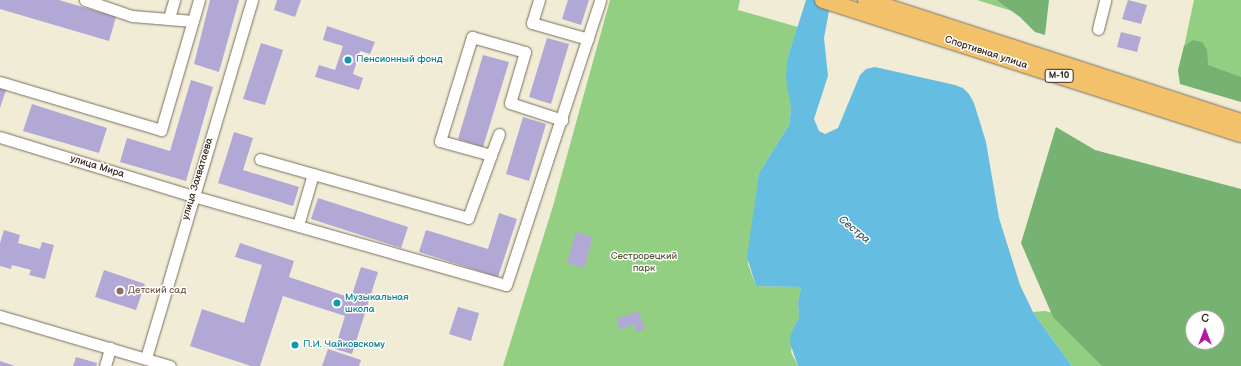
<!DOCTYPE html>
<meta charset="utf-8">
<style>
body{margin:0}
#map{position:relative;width:1241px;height:366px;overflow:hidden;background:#f0ecd5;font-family:"Balsamiq Sans",sans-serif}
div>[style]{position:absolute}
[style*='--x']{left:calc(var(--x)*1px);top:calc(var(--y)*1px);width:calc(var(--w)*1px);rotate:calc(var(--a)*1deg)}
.green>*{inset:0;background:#93cf83}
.forest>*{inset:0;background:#76b271}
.water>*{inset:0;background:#65bee2}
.building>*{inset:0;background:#b2a8d5}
.roads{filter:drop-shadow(0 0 1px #7a6e5e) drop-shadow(0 0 1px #7a6e5e)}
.minor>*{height:11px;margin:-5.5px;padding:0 5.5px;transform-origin:5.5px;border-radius:5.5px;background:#fff}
.highway>*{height:16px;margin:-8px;padding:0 8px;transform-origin:8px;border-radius:8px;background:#f4c16b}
.dots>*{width:11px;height:11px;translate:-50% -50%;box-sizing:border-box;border:2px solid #fff;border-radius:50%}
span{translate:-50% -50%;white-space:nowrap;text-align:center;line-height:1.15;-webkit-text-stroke:3px #fff;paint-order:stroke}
.shield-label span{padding:1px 3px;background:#fff;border:1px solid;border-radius:3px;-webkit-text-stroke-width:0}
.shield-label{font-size:9px;color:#3b2a1e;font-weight:700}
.street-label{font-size:10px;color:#3b2a1e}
.culture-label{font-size:10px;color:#0d838f}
.left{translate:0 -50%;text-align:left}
.park-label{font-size:10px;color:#555c3c}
.education-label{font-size:10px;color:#785e54}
.water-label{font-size:11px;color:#4a5e63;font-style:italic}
.north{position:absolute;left:1185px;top:310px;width:40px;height:40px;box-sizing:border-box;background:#fff;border:1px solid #b1aaa5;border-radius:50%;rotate:0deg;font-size:11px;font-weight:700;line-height:16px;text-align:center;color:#3b2a1e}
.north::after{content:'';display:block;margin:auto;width:14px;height:18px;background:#b5179e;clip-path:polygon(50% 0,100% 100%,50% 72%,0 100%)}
</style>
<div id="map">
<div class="green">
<div style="clip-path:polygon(610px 0,740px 0,738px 10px,798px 27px,787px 60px,791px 109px,789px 125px,759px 173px,748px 264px,756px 286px,801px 287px,798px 303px,799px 317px,795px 326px,791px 352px,798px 366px,503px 366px,553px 206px)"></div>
<div style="clip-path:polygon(977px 0,996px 0,1012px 11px)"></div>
<div style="clip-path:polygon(1194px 0,1241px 0,1241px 83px,1180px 66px)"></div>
<div style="clip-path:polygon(1045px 311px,1069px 317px,1131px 366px,1072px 366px,1033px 312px)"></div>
</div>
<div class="forest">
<div style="clip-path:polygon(996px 0,1049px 0,1045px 35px,1035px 32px,1020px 17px)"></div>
<div style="clip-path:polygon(1193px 40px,1202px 42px,1207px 50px,1208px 65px,1241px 77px,1241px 102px,1180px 84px,1178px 70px,1184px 46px)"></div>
<div style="clip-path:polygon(evenodd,1056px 127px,1095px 150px,1241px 189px,1241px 366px,1102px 366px,1053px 317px,1021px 243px,1056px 127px,1193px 318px,1217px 318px,1217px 342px,1193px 342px,1193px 318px)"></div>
</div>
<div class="water">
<div style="clip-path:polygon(806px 0,831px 0,824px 38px,828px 76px,814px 119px,819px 131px,825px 134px,838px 128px,860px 75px,866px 69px,875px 67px,955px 85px,963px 88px,969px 94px,974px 103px,986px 142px,999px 218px,1020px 285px,1033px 312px,1072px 366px,798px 366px,790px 343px,791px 334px,799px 317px,798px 303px,801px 287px,756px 286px,747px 257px,759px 173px,789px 125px,791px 109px,786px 79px,787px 60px)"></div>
</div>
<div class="building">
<div style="clip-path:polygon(0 0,59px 0,116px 17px,109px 41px,0 9px)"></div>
<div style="clip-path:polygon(210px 0,239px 0,219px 72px,194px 64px)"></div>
<div style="clip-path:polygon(277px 0,301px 0,295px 17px,274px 10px)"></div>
<div style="clip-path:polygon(568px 0,589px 0,581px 25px,562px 19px)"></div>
<div style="clip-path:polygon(1128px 0,1147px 5px,1141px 24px,1122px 19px)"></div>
<div style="clip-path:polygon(327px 26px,375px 42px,370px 54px,360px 51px,353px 74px,363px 78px,359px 90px,315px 77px,319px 65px,335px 70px,343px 46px,323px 40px)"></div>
<div style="clip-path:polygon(1121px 32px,1141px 37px,1137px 52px,1117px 47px)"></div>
<div style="clip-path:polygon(547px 38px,569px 44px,551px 104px,529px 97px)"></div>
<div style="clip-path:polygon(261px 43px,283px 50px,265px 105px,243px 99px)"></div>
<div style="clip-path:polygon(483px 55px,509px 62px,483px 147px,458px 139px)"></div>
<div style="clip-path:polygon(191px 80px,213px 87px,186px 181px,120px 162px,127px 138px,170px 151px)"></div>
<div style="clip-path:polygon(0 85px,7px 87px,0 108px)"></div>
<div style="clip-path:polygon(32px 104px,107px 128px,99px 153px,23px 131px)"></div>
<div style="clip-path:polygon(523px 117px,546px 124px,529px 181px,506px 174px)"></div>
<div style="clip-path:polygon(234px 132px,253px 138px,243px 170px,299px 187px,293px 206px,218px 183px)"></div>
<div style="clip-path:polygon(318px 198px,408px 227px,401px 248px,311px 219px)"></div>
<div style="clip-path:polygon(499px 213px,517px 219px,498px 277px,419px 252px,426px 230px,488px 249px)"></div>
<div style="clip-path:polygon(4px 230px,20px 235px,18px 243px,40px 249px,42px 242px,54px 245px,45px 279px,29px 275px,31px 270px,12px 265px,11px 269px,0 266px,0 243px)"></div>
<div style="clip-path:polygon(576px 232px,593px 237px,584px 268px,567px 263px)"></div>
<div style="clip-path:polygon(240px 243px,294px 261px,289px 277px,351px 298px,361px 267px,378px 272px,352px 354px,335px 349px,345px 316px,283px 296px,260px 366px,251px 366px,190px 346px,202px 309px,244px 323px,262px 265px,235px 257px)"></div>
<div style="clip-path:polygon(104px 270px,145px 284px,136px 310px,95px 297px)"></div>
<div style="clip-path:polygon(458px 307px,479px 313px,471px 341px,449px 334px)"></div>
<div style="clip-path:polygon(638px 311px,645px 329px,637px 332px,634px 324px,620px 330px,616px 319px)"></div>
<div style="clip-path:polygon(328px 349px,361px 360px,359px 366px,322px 366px)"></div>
<div style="clip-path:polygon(76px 357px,97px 363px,96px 366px,73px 366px)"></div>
<div style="clip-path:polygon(0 361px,15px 366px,0 366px)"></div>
</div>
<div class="roads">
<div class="minor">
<div style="--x:85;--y:0;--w:50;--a:18.8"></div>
<div style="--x:132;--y:16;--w:61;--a:4.7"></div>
<div style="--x:539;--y:0;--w:24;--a:107"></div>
<div style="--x:532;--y:23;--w:58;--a:15.9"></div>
<div style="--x:169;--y:18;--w:19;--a:-74"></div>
<div style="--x:1098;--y:29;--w:30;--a:-76"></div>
<div style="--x:0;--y:82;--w:168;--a:16.6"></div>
<div style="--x:161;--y:130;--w:135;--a:-73.7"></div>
<div style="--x:499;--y:134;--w:22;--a:111"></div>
<div style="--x:491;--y:155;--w:53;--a:-164.6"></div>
<div style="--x:440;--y:141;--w:109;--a:-72.9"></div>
<div style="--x:472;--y:37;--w:55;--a:15.8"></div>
<div style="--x:525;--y:52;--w:53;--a:106.4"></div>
<div style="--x:510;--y:103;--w:55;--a:18.1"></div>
<div style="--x:0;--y:137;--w:202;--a:17"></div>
<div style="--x:193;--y:196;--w:325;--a:15.9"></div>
<div style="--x:506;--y:285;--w:300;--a:-71.7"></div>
<div style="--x:260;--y:159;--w:216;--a:15.8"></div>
<div style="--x:468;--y:218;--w:67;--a:-69.9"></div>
<div style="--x:298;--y:225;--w:53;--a:-73.6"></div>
<div style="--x:0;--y:316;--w:177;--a:16.4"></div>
<div style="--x:146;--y:358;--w:373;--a:-73.5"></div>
<div style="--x:105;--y:366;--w:19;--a:-74"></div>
</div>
<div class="highway">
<div style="--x:823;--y:0;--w:439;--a:17.8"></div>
<div style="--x:866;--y:0;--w:394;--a:18"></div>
</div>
</div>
<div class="dots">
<div style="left:348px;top:60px;background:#0f9aa8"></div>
<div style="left:120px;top:291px;background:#8d6e63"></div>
<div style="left:337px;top:303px;background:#0f9aa8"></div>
<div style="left:295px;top:345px;background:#0f9aa8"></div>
</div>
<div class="shield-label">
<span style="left:1059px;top:76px">М-10</span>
</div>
<div class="street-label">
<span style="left:986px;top:53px;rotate:18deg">Спортивная улица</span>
<span style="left:97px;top:167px;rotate:17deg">улица Мира</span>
<span style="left:198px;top:179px;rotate:-73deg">улица Захватаева</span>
</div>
<div class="culture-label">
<span class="left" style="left:356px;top:60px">Пенсионный фонд</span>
<span class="left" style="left:345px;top:303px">Музыкальная<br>школа</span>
<span class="left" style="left:303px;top:345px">П.И. Чайковскому</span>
</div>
<div class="park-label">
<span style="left:644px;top:262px">Сестрорецкий<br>парк</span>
</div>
<div class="education-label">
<span class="left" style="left:128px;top:291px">Детский сад</span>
</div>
<div class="water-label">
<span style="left:854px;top:230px;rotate:39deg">Сестра</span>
</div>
<div class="north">С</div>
</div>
